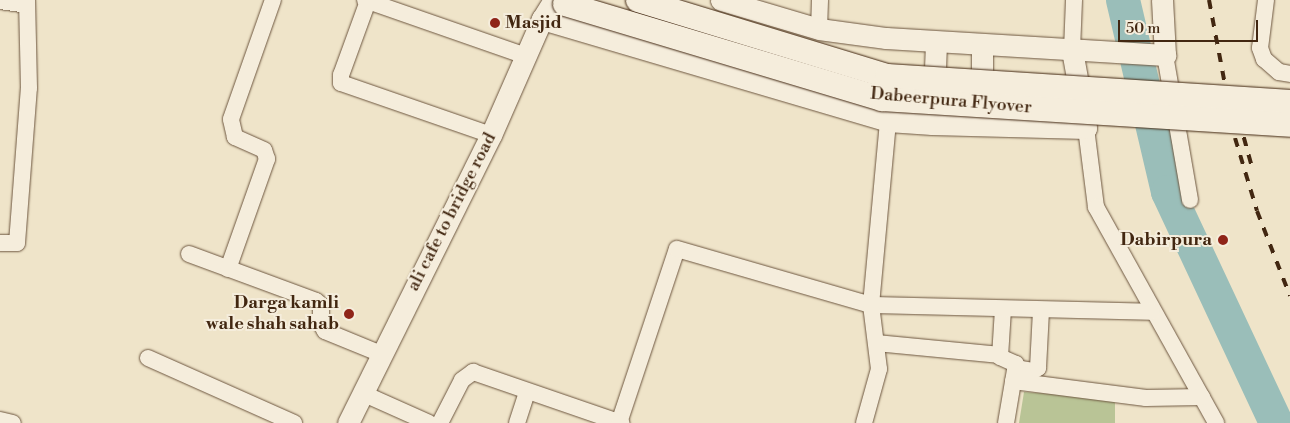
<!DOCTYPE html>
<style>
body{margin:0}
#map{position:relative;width:1290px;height:423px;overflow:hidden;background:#efe4c9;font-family:"Libre Bodoni",serif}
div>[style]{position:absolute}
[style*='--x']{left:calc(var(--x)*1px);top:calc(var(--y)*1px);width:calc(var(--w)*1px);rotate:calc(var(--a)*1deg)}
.green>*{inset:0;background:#b9c496}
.river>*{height:34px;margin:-17px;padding:0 17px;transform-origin:17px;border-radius:17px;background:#9abeb9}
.roads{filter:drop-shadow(0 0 1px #6d563f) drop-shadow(0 0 1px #6d563f)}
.minor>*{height:16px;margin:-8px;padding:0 8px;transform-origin:8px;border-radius:8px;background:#f5eddc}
.tertiary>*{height:21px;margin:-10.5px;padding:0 10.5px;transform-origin:10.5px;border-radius:10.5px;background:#f5eddc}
.rail>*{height:4px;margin-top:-2px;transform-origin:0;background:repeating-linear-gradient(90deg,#422711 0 9px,transparent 0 18px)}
.bridges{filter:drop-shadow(0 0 1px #422711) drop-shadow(0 0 1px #422711)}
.secondary-bridge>*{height:24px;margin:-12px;padding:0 12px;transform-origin:12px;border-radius:12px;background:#f5eddc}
.dots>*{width:14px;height:14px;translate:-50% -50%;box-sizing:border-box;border:2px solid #f5eddc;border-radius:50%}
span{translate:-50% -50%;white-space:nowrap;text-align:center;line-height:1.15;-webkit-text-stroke:4px #f5eddc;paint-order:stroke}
.poi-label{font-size:18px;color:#422711;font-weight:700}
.left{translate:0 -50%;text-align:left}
.right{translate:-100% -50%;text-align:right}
.street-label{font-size:18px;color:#422711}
.scale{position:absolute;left:1118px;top:20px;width:140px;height:22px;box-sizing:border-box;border:2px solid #422711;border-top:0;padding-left:6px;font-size:15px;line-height:18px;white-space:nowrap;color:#422711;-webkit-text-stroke:4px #f5eddc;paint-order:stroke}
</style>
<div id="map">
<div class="green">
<div style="clip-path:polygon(1024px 392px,1115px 398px,1115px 423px,1019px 423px)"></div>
</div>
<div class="river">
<div style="--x:1123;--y:0;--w:197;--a:76.8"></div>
<div style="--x:1168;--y:192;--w:255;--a:64.9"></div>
</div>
<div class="roads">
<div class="minor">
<div style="--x:365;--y:0;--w:170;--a:19.2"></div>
<div style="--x:1266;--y:0;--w:48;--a:97.1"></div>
<div style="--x:1260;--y:48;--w:12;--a:70"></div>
<div style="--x:1264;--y:59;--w:20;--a:41"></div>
<div style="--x:1279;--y:72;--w:11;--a:10"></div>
<div style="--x:0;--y:1;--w:27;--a:8"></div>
<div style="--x:368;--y:1;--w:79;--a:110"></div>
<div style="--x:341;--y:75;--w:8;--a:90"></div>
<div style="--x:341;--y:83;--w:159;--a:19.1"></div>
<div style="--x:819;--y:29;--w:29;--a:-88"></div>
<div style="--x:1072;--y:50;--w:50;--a:-87.7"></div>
<div style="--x:1165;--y:55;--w:147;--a:80.2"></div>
<div style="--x:1086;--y:128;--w:80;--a:82.8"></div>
<div style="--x:1096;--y:207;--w:247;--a:60.9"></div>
<div style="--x:0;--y:243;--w:17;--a:0"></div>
<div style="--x:17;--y:243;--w:155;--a:-85.6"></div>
<div style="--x:29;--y:88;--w:88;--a:-91.3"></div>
<div style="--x:189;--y:254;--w:135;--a:20.3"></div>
<div style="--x:316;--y:301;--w:6;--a:39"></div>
<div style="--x:321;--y:305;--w:19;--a:90"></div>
<div style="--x:321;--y:324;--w:8;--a:60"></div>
<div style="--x:325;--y:331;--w:61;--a:22.3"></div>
<div style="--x:228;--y:269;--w:117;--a:-70.5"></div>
<div style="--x:267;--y:159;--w:9;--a:-108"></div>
<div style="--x:264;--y:150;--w:32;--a:-156"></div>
<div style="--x:235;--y:137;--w:18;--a:-103"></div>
<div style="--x:231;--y:119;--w:126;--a:-70.6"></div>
<div style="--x:1003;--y:309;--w:48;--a:93.6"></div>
<div style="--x:1000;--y:357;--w:17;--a:24"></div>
<div style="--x:1016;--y:364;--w:60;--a:99.6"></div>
<div style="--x:876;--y:343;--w:125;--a:5.5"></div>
<div style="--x:148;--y:358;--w:160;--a:24"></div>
<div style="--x:1015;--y:368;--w:18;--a:9"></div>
<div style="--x:1033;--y:371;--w:6;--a:-31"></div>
<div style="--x:1038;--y:368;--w:58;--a:-87"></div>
<div style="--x:1013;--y:381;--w:134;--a:7.3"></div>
<div style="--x:1146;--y:398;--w:56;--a:-1"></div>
<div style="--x:362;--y:393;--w:73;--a:24.1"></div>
<div style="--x:0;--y:420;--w:13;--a:13"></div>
<div style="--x:440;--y:423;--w:48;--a:-62.9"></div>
<div style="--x:462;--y:380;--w:14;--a:-36"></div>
<div style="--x:473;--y:372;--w:157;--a:19"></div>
<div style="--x:517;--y:423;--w:33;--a:-72"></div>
<div style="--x:619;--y:423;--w:183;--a:-71.6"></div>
<div style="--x:677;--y:249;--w:202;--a:16.1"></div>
<div style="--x:871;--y:305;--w:281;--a:1.4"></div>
<div style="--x:864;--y:423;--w:56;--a:-74.5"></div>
<div style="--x:879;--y:369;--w:64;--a:-97.1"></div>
<div style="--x:871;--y:305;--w:185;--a:-84.7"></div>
</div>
<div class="tertiary">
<div style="--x:721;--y:0;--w:102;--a:16.5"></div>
<div style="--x:819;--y:29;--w:68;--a:7.7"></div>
<div style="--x:886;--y:38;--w:280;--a:3.5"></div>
<div style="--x:1165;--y:55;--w:55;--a:-93.1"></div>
<div style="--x:542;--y:19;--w:361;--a:16.4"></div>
<div style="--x:888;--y:121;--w:44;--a:3.9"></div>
<div style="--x:932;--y:124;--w:154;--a:1.5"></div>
<div style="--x:1086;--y:128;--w:79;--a:-100.2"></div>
<div style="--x:934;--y:95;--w:53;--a:-87.8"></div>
<div style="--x:982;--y:99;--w:54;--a:-90"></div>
<div style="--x:348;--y:423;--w:322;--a:-63.6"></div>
<div style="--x:491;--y:135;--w:127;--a:-66.3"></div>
<div style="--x:542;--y:19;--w:22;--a:-58"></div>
</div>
</div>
<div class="rail">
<div style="--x:1209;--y:0;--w:140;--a:79.3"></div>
<div style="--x:1235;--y:138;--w:76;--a:73.2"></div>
<div style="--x:1257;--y:211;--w:91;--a:68.8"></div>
<div style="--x:1239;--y:120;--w:53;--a:74.6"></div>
</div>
<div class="bridges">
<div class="secondary-bridge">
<div style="--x:638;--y:0;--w:260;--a:17"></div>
<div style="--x:887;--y:76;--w:404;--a:3.7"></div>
<div style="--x:565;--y:4;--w:331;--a:16.7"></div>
<div style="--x:882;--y:99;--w:409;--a:3.6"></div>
</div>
</div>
<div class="dots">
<div style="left:495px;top:23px;background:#8f2418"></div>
<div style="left:1223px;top:240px;background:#8f2418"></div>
<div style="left:349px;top:314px;background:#8f2418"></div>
</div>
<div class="poi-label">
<span class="left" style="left:505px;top:23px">Masjid</span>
<span class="right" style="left:1212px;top:240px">Dabirpura</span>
<span class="right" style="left:339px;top:314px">Darga kamli<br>wale shah sahab</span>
</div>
<div class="street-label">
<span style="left:951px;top:101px;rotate:5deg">Dabeerpura Flyover</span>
<span style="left:452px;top:212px;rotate:-63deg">ali cafe to bridge road</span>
</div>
<div class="scale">50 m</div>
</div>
